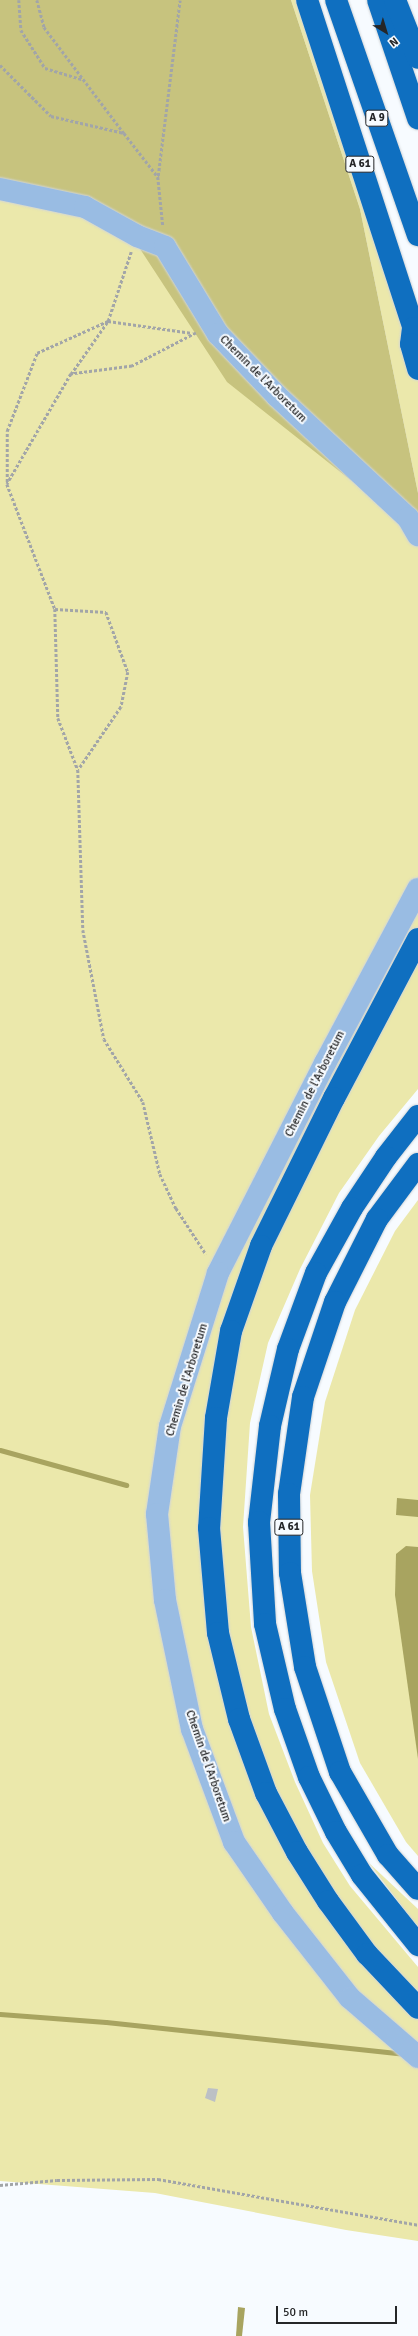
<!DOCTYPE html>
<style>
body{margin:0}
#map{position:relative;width:418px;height:2336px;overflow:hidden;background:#f7fbff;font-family:Signika,sans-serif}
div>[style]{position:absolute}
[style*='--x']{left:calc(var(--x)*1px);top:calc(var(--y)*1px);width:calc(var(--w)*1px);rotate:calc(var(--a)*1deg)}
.green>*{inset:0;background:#ebe8ab}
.forest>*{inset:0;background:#c7c37e}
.water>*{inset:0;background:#a8a460}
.stream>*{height:5px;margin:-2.5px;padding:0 2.5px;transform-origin:2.5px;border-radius:2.5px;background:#a8a460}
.building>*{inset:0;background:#bcc0c5}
.path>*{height:2.5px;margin-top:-1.25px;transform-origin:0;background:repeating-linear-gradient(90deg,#a2a5a8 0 3px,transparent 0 5px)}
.roads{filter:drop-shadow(0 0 1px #d1d5d8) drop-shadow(0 0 1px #d1d5d8)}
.minor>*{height:22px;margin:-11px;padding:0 11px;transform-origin:11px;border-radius:11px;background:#99bce3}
.highway>*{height:22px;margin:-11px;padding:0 11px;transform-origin:11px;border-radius:11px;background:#0f6fc0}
span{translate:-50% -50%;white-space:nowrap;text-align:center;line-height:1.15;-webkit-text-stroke:4px #f7fbff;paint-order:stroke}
.shield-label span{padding:1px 3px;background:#f7fbff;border:1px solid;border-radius:3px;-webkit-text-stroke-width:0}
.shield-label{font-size:11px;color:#252628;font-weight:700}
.street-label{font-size:12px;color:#252628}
.north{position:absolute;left:366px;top:12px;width:40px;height:40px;-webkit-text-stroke:3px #f7fbff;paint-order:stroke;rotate:142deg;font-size:11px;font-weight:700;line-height:16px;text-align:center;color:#252628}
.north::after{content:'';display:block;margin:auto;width:14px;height:18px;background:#252628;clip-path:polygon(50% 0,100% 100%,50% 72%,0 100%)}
.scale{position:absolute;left:276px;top:2306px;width:121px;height:18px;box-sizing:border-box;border:2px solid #252628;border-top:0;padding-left:5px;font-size:12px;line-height:14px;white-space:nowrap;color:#252628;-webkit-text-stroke:3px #f7fbff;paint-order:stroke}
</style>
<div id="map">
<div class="green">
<div style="clip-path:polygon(291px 0,312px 0,418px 305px,418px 493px,360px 209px)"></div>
<div style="clip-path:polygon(0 191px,129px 232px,418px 537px,418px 1089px,379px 1136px,339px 1193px,300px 1269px,268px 1343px,250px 1423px,243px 1527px,251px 1627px,269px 1714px,295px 1782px,323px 1843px,350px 1886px,418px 1967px,418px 2241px,346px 2230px,155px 2193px,0 2181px)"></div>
<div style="clip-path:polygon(418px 1200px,418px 1856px,406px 1842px,360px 1763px,326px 1662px,312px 1571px,310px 1495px,325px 1402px,355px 1310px,395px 1231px)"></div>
<div style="clip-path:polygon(369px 1863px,418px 1909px,418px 1926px,413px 1921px)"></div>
</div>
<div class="forest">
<div style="clip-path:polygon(0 0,291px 0,360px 209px,418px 493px,418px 537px,401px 520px,227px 382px,129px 232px,0 191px)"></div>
</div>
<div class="water">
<div style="clip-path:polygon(397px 1498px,418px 1500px,418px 1517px,396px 1515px)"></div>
<div style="clip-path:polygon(406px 1546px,418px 1547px,418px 1759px,395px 1595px,396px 1554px)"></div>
<div style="clip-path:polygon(238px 2307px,245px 2308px,242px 2336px,236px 2336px)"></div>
</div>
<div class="stream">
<div style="--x:0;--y:1450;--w:131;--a:15.5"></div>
<div style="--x:0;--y:2014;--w:106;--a:4.3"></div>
<div style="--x:106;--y:2022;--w:299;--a:6.1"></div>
</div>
<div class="building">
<div style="clip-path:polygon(208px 2088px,218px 2089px,215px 2102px,205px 2098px)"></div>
</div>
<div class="path">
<div style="--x:19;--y:0;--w:30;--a:86"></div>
<div style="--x:21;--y:30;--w:45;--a:57.7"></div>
<div style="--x:45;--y:68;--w:39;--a:17"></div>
<div style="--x:37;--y:0;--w:28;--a:75"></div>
<div style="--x:44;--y:27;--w:133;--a:53"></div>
<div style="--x:0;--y:65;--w:72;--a:45"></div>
<div style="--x:51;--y:116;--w:75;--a:13.1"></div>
<div style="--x:124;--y:133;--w:56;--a:52.3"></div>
<div style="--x:158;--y:177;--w:49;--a:84.2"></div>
<div style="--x:158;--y:176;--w:177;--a:-82.9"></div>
<div style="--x:196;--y:333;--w:72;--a:152.7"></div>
<div style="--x:132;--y:366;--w:62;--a:172.5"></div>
<div style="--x:71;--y:374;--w:127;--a:120.2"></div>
<div style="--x:7;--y:484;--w:134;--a:69"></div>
<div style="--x:55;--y:609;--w:109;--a:88.4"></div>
<div style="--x:58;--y:718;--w:56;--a:69"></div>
<div style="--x:78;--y:770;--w:160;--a:88.2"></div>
<div style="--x:83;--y:930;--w:111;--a:79.1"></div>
<div style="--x:104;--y:1039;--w:74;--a:58.2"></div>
<div style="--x:143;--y:1102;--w:74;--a:76.7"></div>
<div style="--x:160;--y:1174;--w:38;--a:65"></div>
<div style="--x:176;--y:1208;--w:55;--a:56.9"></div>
<div style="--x:71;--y:374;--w:65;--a:-55.1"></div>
<div style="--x:108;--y:321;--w:73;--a:-71.6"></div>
<div style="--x:7;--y:482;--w:51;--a:-90"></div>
<div style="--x:7;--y:431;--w:84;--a:-69"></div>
<div style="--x:37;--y:353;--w:78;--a:-24.3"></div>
<div style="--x:108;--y:321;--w:85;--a:8.1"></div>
<div style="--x:55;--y:609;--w:51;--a:3.4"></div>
<div style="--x:106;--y:612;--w:64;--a:69.9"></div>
<div style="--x:128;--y:672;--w:36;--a:101"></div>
<div style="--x:121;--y:707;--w:75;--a:124.1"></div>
<div style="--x:0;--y:2185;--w:57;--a:-5"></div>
<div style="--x:57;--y:2180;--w:101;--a:-0.6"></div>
<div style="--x:158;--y:2179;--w:264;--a:10"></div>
</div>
<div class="roads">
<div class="minor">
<div style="--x:0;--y:189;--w:87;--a:12"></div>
<div style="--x:85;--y:207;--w:60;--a:29.1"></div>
<div style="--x:137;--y:236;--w:30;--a:21"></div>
<div style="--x:165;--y:247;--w:102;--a:58.7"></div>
<div style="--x:218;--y:334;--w:86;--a:46.4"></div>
<div style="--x:277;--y:396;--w:179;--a:43"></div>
<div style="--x:408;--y:518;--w:20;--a:60"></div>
<div style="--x:418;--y:889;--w:197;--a:118.1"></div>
<div style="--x:325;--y:1063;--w:236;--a:117"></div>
<div style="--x:218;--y:1273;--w:160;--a:107.4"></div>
<div style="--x:170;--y:1426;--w:89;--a:98.4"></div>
<div style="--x:157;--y:1514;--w:86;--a:84.7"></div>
<div style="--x:165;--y:1600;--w:132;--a:78.2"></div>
<div style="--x:192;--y:1729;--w:121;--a:69.6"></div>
<div style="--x:234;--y:1842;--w:86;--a:55.4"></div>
<div style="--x:283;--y:1913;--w:108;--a:51.8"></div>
<div style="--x:350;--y:1998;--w:90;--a:40.9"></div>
</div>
<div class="highway">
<div style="--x:307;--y:0;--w:360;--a:72"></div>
<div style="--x:336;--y:0;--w:249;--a:70.8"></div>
<div style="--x:378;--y:0;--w:125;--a:71.3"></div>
<div style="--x:395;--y:0;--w:62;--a:68.4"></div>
<div style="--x:413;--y:328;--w:16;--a:97"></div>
<div style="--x:411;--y:344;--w:26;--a:74"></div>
<div style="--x:418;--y:939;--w:180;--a:117.8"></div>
<div style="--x:334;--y:1098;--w:165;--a:116.3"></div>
<div style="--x:261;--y:1246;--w:90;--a:109.4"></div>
<div style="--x:231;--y:1331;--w:88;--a:99.8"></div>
<div style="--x:216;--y:1418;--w:110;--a:93.6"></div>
<div style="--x:209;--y:1528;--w:105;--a:85.1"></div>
<div style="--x:218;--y:1633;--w:89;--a:76.3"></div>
<div style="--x:239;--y:1719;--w:79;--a:70"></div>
<div style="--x:266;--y:1793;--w:67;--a:62.3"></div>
<div style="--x:297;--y:1852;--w:58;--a:57.7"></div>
<div style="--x:328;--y:1901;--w:66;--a:53.7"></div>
<div style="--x:367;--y:1954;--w:74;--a:46.6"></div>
<div style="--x:418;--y:1116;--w:52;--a:128"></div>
<div style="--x:386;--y:1157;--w:61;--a:123.7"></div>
<div style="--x:352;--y:1208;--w:74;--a:119"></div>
<div style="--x:316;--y:1273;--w:81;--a:110.2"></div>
<div style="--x:288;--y:1349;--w:79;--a:103.2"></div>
<div style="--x:270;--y:1426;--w:97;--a:96.5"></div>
<div style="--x:259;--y:1522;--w:102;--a:86.6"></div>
<div style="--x:265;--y:1624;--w:87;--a:76.8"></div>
<div style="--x:285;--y:1709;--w:72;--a:70.6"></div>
<div style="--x:309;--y:1777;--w:61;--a:63.9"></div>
<div style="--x:336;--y:1832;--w:50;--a:58.8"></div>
<div style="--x:362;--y:1875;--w:90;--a:51.3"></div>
<div style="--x:418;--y:1164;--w:69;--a:126.7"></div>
<div style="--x:377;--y:1219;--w:93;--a:116.8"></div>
<div style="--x:335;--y:1302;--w:100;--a:108.6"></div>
<div style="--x:303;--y:1397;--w:98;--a:98.2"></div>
<div style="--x:289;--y:1494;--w:79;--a:89.3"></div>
<div style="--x:290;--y:1573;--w:95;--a:80.9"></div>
<div style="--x:305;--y:1667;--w:111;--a:71.6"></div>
<div style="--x:340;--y:1772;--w:96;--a:60"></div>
<div style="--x:388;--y:1855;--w:45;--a:48.6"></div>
</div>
</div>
<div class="shield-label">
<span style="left:377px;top:118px">A 9</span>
<span style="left:360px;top:164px">A 61</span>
<span style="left:289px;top:1527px">A 61</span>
</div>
<div class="street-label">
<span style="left:263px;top:379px;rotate:45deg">Chemin de l'Arboretum</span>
<span style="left:315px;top:1084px;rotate:-63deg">Chemin de l'Arboretum</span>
<span style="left:187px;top:1380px;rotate:-73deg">Chemin de l'Arboretum</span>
<span style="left:208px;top:1766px;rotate:71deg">Chemin de l'Arboretum</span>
</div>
<div class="north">N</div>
<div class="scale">50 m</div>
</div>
